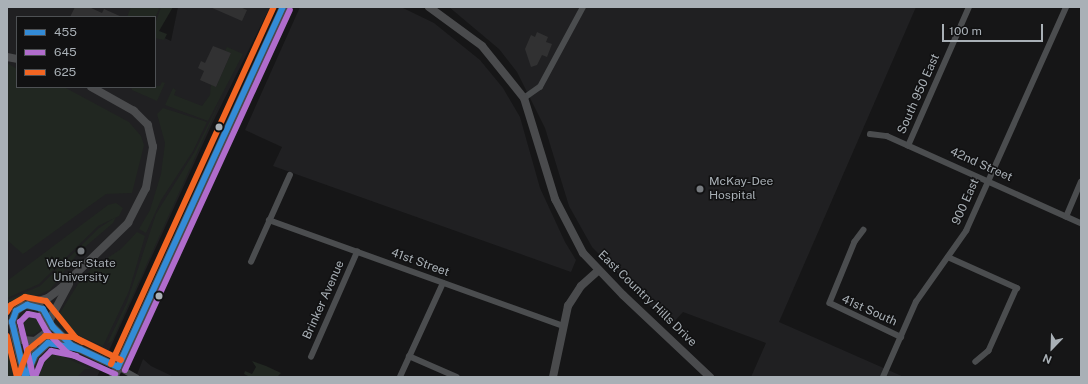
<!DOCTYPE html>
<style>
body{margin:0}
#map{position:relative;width:1088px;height:384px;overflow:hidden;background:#161617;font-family:"Public Sans",sans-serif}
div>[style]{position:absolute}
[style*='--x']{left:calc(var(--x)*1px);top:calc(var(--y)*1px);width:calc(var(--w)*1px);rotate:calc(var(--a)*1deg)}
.built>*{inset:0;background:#202022}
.green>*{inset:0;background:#212721}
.round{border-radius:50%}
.building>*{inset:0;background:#313132}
.street>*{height:5.5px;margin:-2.75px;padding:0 2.75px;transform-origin:2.75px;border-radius:2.75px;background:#4b4d4f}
.secondary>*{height:8px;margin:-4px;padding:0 4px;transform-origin:4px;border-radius:4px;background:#4a4b4d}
.primary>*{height:9px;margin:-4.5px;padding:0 4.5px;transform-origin:4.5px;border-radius:4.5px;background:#49494b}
.bus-1>*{height:6px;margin:-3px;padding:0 3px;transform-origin:3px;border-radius:3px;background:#338bd7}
.bus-2>*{height:6px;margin:-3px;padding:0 3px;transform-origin:3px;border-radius:3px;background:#b06ccc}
.bus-3>*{height:6px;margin:-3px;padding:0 3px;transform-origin:3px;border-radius:3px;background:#f26522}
.dots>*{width:11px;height:11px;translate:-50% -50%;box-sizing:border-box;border:2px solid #111112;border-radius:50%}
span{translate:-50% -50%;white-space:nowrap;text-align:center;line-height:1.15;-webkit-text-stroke:3px #111112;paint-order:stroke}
.street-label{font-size:12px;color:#a9b0b6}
.poi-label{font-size:12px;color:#a9b0b6}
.left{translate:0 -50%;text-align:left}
.frame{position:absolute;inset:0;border:8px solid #a9b0b6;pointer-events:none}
.legend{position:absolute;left:16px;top:16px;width:140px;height:72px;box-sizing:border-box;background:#111112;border:1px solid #4e5154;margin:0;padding:5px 7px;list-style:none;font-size:12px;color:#a9b0b6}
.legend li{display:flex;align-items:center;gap:8px;height:20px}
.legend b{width:20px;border:1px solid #4e5154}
.north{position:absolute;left:1032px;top:328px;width:40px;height:40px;-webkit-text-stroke:3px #111112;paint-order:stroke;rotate:203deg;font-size:11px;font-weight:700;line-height:16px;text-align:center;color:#a9b0b6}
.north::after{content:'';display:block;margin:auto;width:14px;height:18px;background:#a9b0b6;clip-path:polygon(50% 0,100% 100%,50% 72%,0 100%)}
.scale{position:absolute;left:942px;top:24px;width:101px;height:18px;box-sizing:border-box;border:2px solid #a9b0b6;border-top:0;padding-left:5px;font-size:12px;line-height:14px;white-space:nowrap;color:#a9b0b6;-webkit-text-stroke:3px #111112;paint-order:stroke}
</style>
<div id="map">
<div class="built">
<div style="clip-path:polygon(evenodd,7px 7px,167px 7px,156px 34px,171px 41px,178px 7px,270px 7px,212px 124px,97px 377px,7px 377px,7px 7px,17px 17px,155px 17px,155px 87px,17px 87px,17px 17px)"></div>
<div style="clip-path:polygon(300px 7px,401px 7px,434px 23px,480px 60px,503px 88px,520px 117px,540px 188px,565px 242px,576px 260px,571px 272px,273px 166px,282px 147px,245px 130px)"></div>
<div style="clip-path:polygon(449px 7px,916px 7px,779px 322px,904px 377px,751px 377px,766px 343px,683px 312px,670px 326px,592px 247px,569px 206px,545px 128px,517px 72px,499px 49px)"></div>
<div style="clip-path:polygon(143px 359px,151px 366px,174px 377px,136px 377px)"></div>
</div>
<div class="green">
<div style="clip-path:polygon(131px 7px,158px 7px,159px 9px,155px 18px,127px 17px)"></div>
<div style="clip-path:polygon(161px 7px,173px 7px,159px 31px,167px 34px,164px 40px,155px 38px,155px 24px)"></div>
<div style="clip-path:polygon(227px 47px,243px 54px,208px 121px,165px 105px,173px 88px,176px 90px,174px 95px,202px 106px,210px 95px,211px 84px,216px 87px,231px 53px,225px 51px)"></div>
<div style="clip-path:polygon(7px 63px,17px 69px,17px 87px,64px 87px,129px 122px,141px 136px,144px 145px,132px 193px,106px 194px,23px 254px,7px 240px)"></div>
<div style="clip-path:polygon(162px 82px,165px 83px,157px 101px,132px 90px,131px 87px,160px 86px)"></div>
<div style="clip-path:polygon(224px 93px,112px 341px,107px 344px,127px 302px,156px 214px,195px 151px)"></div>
<div style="clip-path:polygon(163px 108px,207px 122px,193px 151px,161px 200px,146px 233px,139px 229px,150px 210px,161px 174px,165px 143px,157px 114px)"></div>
<div style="clip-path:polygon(116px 203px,123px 208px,119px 216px,98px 226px,39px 284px,7px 298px,7px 281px,108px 205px)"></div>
<div style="clip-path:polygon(116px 217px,113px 223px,78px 253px,50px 290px,21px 302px,13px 306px,7px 317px,7px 300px,40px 286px,99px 228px)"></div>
<div style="clip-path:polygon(137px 232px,145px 236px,129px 291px,103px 346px,64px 329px,59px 321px,60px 313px,78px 284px,91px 269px,121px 249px)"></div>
<div class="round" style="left:18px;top:311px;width:24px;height:24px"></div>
<div style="clip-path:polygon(7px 330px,13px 355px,14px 377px,7px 377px)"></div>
<div style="clip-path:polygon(46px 353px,62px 356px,91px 369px,85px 369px,77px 377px,34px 377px,35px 359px)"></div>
<div style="clip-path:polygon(252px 361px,266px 366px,281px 373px,277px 377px,250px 377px,244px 374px,245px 371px,252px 374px,256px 367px)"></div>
</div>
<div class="building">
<div style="clip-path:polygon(75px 7px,89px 7px,102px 13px,104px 9px,122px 17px,70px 17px)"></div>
<div style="clip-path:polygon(210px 7px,240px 7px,247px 10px,242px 21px)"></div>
<div style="clip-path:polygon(537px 32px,548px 37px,546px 42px,552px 44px,547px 57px,542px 55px,537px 65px,531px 67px,525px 49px,531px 35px,535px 37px)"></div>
<div style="clip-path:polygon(213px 46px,231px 53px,216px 87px,200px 80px,204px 71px,198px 68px,201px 61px,205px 63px)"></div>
</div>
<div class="street">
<div style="--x:524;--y:98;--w:19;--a:-35"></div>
<div style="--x:540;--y:87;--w:91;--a:-61.7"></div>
<div style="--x:870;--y:134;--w:17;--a:7"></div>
<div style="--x:887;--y:136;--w:213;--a:24.2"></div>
<div style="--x:908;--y:146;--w:152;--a:-66.3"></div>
<div style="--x:1066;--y:217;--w:38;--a:-67"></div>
<div style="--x:269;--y:220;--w:313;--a:19.8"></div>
<div style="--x:864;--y:230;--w:15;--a:127"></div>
<div style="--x:855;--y:242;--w:66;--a:112.3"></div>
<div style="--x:830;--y:303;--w:79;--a:25.6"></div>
<div style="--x:948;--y:257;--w:76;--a:24.2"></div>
<div style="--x:1017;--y:288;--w:69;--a:114"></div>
<div style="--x:989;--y:351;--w:17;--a:140"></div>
<div style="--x:251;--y:262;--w:95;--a:-65.9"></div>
<div style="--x:409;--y:356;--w:52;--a:23.6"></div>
<div style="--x:311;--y:357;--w:115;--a:-66.3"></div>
<div style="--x:118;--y:367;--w:21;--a:29"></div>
<div style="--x:400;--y:377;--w:103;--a:-65.4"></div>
<div style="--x:883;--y:377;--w:82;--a:-66.3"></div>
<div style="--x:916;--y:302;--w:87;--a:-54.8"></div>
<div style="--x:966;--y:231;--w:245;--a:-65.9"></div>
</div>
<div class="secondary">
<div style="--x:429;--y:7;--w:66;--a:36.3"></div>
<div style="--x:482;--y:46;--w:67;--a:51.1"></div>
<div style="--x:524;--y:98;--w:106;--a:72.9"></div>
<div style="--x:555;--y:199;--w:61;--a:62.6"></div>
<div style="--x:583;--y:253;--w:58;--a:46.4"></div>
<div style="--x:623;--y:295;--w:120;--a:43.3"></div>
<div style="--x:7;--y:57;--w:10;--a:11"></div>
<div style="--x:27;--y:305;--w:13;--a:9"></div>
<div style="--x:40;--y:307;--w:17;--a:57"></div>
<div style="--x:49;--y:321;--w:11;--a:100"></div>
<div style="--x:47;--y:332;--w:15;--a:143"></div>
<div style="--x:35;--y:341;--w:12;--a:-175"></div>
<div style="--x:23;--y:340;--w:11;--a:-139"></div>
<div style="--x:15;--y:333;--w:11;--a:-105"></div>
<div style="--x:12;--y:322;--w:12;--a:-70"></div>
<div style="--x:16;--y:311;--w:9;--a:-36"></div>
<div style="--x:23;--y:306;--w:26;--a:-18"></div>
<div style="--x:48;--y:298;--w:15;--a:-37"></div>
<div style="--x:60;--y:289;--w:95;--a:-44.1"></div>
<div style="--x:128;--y:223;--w:39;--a:-63"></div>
<div style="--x:146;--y:188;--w:42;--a:-80.3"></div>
<div style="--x:153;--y:147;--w:23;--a:-103"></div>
<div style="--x:148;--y:125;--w:20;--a:-135"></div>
<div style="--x:134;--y:111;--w:49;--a:-150.8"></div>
<div style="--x:49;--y:321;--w:42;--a:-61.6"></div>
<div style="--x:49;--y:323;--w:31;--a:45"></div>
<div style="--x:14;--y:333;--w:45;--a:76"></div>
<div style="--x:37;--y:341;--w:34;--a:7"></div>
<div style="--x:71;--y:345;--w:52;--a:25.1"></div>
<div style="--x:27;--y:363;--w:23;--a:-70"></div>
<div style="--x:27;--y:373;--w:20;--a:-66"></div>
<div style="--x:35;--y:355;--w:18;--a:-43"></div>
<div style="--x:553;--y:377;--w:73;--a:-78.1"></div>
<div style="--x:568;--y:306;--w:24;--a:-57"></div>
<div style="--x:581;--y:286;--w:24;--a:-42"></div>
</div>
<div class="primary">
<div style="--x:113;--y:377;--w:407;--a:-65.3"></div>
</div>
<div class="bus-1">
<div style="--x:118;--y:367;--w:396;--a:-65.4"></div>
<div style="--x:25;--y:377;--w:57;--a:-103.3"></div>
<div style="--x:12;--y:322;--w:12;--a:-70"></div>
<div style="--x:16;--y:311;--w:13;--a:-29"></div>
<div style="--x:27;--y:305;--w:16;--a:14"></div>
<div style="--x:43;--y:309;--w:21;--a:61"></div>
<div style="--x:53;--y:327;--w:25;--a:45"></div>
<div style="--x:71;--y:345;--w:52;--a:25.1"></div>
<div style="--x:26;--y:377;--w:24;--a:-68"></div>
<div style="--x:35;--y:355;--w:18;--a:-43"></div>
<div style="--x:48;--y:343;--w:33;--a:11"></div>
</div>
<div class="bus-2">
<div style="--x:125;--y:370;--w:396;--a:-65.4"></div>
<div style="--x:33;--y:375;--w:55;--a:-103.8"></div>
<div style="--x:20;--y:322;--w:11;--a:-45"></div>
<div style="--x:28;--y:314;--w:10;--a:11"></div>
<div style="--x:38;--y:316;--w:18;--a:61"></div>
<div style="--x:47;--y:332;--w:28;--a:46"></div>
<div style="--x:66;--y:352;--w:54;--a:24.2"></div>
<div style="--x:35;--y:377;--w:18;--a:-68"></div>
<div style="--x:42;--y:360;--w:13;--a:-45"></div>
<div style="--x:51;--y:351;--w:26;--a:11"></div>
</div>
<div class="bus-3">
<div style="--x:7;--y:312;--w:8;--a:-60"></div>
<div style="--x:11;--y:305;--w:16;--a:-30"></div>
<div style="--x:25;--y:297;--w:21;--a:11"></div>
<div style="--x:46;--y:301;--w:48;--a:51"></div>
<div style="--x:76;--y:338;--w:50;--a:26.1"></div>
<div style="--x:7;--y:336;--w:42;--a:76.3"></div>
<div style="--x:111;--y:364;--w:392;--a:-65.5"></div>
<div style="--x:19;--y:374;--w:26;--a:-69"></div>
<div style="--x:28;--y:350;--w:22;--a:-39"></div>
<div style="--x:45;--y:336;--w:28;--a:2"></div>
<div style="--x:73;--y:337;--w:11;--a:27"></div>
</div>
<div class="dots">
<div style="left:219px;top:127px;background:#a9b0b6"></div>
<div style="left:700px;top:189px;background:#767a7e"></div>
<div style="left:81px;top:251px;background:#767a7e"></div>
<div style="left:159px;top:296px;background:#a9b0b6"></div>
</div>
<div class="street-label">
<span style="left:919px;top:94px;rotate:-66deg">South 950 East</span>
<span style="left:981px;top:165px;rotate:24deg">42nd Street</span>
<span style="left:966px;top:202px;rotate:-66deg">900 East</span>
<span style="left:420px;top:263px;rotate:20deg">41st Street</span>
<span style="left:647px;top:299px;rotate:44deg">East Country Hills Drive</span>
<span style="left:324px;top:300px;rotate:-66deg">Brinker Avenue</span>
<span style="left:869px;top:311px;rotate:24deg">41st South</span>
</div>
<div class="poi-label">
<span class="left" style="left:709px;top:189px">McKay-Dee<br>Hospital</span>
<span style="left:81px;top:271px">Weber State<br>University</span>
</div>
<div class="frame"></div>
<ul class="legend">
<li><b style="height:5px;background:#338bd7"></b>455</li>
<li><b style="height:5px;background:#b06ccc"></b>645</li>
<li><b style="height:5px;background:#f26522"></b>625</li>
</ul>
<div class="north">N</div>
<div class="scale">100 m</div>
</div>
